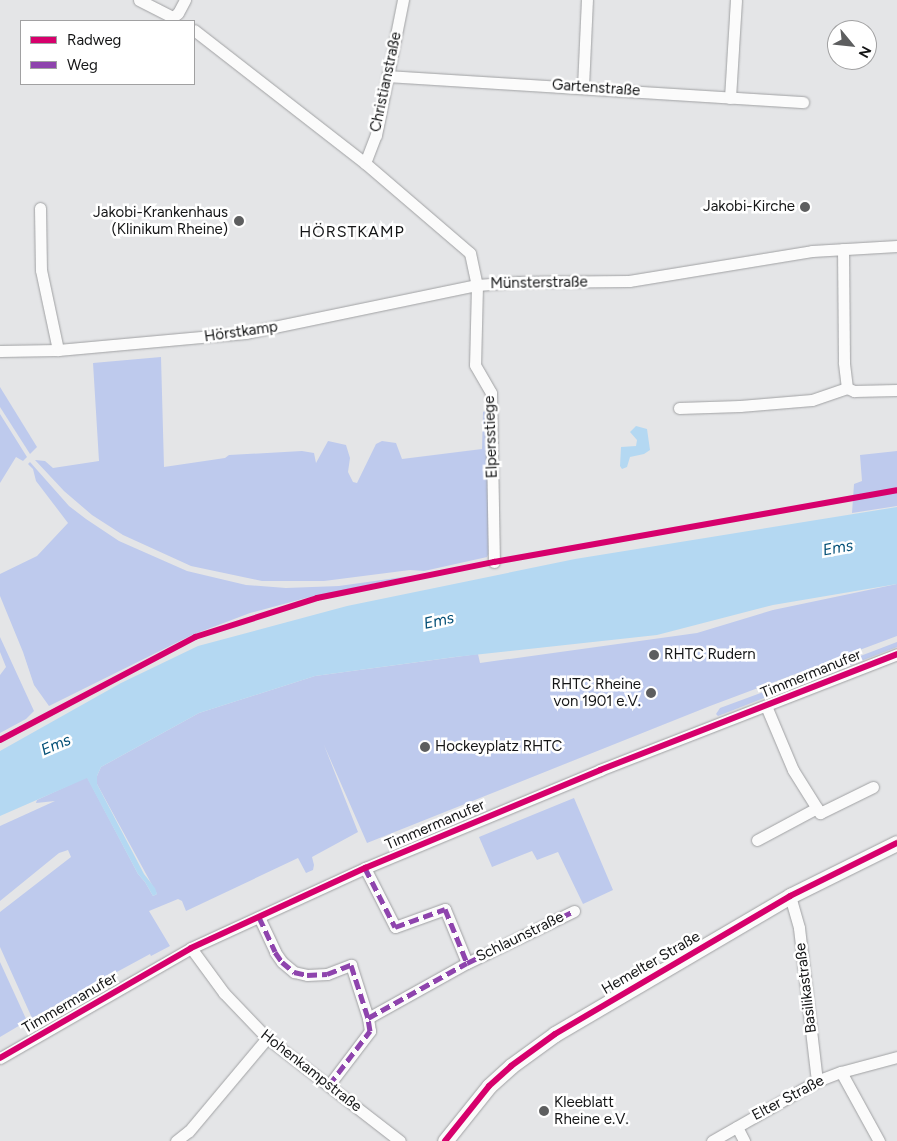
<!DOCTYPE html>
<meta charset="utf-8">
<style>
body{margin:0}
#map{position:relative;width:897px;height:1141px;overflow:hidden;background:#e4e5e7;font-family:Figtree,sans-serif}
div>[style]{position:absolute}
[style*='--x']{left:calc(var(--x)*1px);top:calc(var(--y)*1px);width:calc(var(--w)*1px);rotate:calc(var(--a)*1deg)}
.green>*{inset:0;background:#becaed}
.water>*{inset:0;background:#b4d8f2}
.roads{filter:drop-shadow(0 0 1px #a0a1a3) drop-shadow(0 0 1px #a0a1a3)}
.minor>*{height:11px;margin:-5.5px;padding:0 5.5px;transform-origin:5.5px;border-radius:5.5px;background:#fbfbfb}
.secondary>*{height:15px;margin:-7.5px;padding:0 7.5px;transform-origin:7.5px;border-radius:7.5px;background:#fbfbfb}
.quiet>*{height:5px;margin-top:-2.5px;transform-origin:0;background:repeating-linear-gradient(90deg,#8e44ad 0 10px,transparent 0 15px)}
.cycleway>*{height:6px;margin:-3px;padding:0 3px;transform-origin:3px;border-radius:3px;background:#d6006c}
.dots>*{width:14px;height:14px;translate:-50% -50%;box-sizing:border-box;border:2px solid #fff;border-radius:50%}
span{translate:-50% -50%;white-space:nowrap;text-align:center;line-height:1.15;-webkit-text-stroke:5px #fff;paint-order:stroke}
.street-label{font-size:15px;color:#141516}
.poi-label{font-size:15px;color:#141516}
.right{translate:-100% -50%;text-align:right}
.left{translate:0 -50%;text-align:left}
.neighbourhood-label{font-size:16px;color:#141516;letter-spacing:1px}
.water-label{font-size:16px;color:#055077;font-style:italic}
.legend{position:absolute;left:20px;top:20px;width:175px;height:65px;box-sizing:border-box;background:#fff;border:1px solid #a1a1a2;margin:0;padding:6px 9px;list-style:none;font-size:15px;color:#141516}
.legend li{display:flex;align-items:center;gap:10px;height:25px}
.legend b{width:25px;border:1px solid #a1a1a2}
.north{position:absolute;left:827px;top:20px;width:50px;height:50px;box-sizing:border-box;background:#fff;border:1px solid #a1a1a2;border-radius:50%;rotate:118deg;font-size:14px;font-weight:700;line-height:20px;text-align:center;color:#141516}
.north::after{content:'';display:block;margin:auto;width:18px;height:22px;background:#5d5e5f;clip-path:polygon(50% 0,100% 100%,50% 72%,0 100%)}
</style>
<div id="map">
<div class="green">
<div style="clip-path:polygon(161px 357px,164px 467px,225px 458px,229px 455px,302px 451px,314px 453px,316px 463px,328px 441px,346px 445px,350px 458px,348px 472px,353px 482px,357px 483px,376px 444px,382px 441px,396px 443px,402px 459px,482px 449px,483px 412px,488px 409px,489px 553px,487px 557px,424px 571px,410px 570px,324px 581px,262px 581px,191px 566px,123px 535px,92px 515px,64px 491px,35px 460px,45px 461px,53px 468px,99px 461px,93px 363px)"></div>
<div style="clip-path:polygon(0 387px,37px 447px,30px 454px,0 407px)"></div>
<div style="clip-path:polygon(0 414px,27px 457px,23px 461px,16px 457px,0 483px)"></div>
<div style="clip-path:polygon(897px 451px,897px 506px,852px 513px,854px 484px,862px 481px,860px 455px)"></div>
<div style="clip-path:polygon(30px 462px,69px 506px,86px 519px,119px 541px,187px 571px,246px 585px,286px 588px,339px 586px,410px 576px,306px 598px,250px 613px,192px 635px,49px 706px,34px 685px,23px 652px,0 596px,0 574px,37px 556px,68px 523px,36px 481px,33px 469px,28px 464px)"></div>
<div style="clip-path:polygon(897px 584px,897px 636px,710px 706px,367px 843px,324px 745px,358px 832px,312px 857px,314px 865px,313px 870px,306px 873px,298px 858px,186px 911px,182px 901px,178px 899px,149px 911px,170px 946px,151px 956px,150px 954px,32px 1018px,0 947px,0 912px,71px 857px,68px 850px,59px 853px,0 901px,0 826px,55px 801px,36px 803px,37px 800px,87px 777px,138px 874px,145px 882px,153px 896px,157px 894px,97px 784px,97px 776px,101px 767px,199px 713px,315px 676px,478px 654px,480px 663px,697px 633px,773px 610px)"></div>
<div style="clip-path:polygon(0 637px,34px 711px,26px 719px,0 733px,0 675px,6px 667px,0 652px)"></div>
<div style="clip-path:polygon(897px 642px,897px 647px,843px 668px,842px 663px)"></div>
<div style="clip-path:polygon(839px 664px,841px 668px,718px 716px,716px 714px,720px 708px)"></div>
<div style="clip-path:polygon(574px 798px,613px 890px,583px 904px,558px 852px,537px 860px,532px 851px,492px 867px,479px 837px)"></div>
<div style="clip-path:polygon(0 962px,27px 1021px,0 1037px)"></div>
</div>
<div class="water">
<div style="clip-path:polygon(636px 426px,647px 429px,650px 450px,644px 454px,630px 457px,627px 467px,622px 469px,620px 466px,621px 447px,636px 446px,637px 440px,630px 432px)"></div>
<div style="clip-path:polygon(897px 507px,897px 584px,773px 605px,657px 635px,455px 657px,315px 676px,199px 713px,101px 767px,97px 776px,97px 784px,144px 874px,155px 888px,157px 894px,153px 896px,145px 882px,138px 874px,87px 778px,0 816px,0 751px,121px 683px,198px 646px,347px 606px,575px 559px)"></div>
</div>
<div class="roads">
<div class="minor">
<div style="--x:139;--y:0;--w:38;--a:27"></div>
<div style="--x:173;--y:17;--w:6;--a:-39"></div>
<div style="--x:178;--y:13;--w:15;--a:-62"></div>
<div style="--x:194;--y:30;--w:217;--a:37.9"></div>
<div style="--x:365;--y:163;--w:138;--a:40.6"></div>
<div style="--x:470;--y:253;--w:33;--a:78"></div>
<div style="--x:477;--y:285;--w:80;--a:91.4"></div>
<div style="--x:475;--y:365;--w:32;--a:60"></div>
<div style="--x:491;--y:393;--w:169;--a:89"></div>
<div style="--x:388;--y:76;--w:416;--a:3.6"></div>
<div style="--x:583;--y:87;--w:87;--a:-87.4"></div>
<div style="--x:730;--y:98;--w:98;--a:-86.5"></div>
<div style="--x:365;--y:163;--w:30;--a:-69"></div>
<div style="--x:376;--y:135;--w:138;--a:-78.7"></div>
<div style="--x:40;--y:208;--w:62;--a:89.1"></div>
<div style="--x:41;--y:270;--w:82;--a:78"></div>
<div style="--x:0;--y:351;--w:58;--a:-1"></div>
<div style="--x:58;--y:350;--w:188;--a:-5.2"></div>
<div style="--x:245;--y:333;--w:237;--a:-11.7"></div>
<div style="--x:477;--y:285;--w:41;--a:-4.2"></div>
<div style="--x:518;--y:282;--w:111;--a:-0.5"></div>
<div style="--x:629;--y:281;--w:185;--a:-9.3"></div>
<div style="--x:812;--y:251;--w:85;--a:-3.4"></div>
<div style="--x:847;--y:388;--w:8;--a:23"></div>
<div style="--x:854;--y:391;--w:43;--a:-1.3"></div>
<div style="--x:679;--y:408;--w:61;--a:-1.9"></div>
<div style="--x:740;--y:406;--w:72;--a:-4.8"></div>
<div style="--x:812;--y:400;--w:37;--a:-19"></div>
<div style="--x:847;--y:388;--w:26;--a:-97"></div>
<div style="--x:844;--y:362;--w:113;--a:-90.5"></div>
<div style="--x:766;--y:706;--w:69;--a:67.1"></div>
<div style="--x:793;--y:770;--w:51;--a:57.9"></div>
<div style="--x:820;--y:813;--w:59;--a:-26.1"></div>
<div style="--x:757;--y:840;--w:68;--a:-28.1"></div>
<div style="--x:365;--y:868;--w:66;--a:63"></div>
<div style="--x:395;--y:927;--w:53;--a:-19.8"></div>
<div style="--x:445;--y:909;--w:58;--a:67.8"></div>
<div style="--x:467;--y:963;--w:119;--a:-25.9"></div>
<div style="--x:790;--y:896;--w:33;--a:74"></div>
<div style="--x:799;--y:928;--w:154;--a:83.3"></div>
<div style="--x:259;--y:917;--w:38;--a:65"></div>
<div style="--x:275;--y:952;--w:12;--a:55"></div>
<div style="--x:282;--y:962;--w:16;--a:40"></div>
<div style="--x:294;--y:972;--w:13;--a:13"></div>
<div style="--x:307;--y:975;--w:20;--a:-3"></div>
<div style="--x:327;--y:974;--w:26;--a:-21"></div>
<div style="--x:351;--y:965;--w:56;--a:72.2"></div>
<div style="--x:191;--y:948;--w:56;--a:53.7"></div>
<div style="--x:224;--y:993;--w:62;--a:46.3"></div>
<div style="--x:267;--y:1038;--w:168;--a:37.8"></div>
<div style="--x:0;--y:1058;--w:220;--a:-29.9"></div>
<div style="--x:191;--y:948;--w:192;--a:-24.7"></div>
<div style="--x:365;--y:868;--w:255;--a:-22.6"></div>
<div style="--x:600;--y:770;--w:319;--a:-21.3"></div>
<div style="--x:841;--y:1072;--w:79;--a:61.2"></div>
<div style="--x:329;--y:1085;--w:68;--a:-52.8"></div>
<div style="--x:370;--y:1031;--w:13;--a:-99"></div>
<div style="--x:368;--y:1018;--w:113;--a:-29.1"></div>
<div style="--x:737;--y:1127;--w:16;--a:63"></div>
<div style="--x:176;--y:1141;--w:16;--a:-38"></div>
<div style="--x:189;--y:1131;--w:121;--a:-50"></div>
<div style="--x:712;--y:1141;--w:121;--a:-29.7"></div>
<div style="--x:817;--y:1081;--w:26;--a:-21"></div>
<div style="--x:841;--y:1072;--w:58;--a:-15"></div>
</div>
<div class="secondary">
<div style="--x:445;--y:1141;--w:70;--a:-51.3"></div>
<div style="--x:489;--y:1086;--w:30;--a:-42"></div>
<div style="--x:511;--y:1066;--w:54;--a:-36"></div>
<div style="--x:555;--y:1034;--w:273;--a:-30.4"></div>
<div style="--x:790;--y:896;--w:119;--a:-26.4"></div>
</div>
</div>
<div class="quiet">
<div style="--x:365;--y:868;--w:66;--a:63"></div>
<div style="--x:395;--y:927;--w:53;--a:-19.8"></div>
<div style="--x:445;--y:909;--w:58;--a:67.8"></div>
<div style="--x:467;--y:963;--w:119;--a:-25.9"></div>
<div style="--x:259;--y:917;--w:38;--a:65"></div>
<div style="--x:275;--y:952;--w:12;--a:55"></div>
<div style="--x:282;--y:962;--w:16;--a:40"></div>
<div style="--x:294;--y:972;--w:13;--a:13"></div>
<div style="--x:307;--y:975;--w:20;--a:-3"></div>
<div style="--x:327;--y:974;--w:26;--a:-21"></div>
<div style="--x:351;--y:965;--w:56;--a:72.2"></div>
<div style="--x:329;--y:1085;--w:68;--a:-52.8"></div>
<div style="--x:370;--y:1031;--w:13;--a:-99"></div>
<div style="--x:368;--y:1018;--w:113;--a:-29.1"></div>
</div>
<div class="cycleway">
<div style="--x:0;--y:740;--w:221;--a:-27.8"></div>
<div style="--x:195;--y:637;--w:128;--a:-17.7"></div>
<div style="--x:317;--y:598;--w:181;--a:-11.5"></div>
<div style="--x:494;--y:562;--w:409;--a:-10.1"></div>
<div style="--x:0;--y:1058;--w:220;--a:-29.9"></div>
<div style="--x:191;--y:948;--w:192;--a:-24.7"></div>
<div style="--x:365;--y:868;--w:255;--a:-22.6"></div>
<div style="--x:600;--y:770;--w:319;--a:-21.3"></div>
<div style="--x:445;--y:1141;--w:70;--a:-51.3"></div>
<div style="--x:489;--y:1086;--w:30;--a:-42"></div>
<div style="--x:511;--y:1066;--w:54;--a:-36"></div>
<div style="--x:555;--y:1034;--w:273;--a:-30.4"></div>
<div style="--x:790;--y:896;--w:119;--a:-26.4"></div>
</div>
<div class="dots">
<div style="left:805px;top:207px;background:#5d5e5f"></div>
<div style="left:239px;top:221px;background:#5d5e5f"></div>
<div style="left:654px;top:655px;background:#5d5e5f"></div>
<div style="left:651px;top:693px;background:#5d5e5f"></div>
<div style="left:425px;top:747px;background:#5d5e5f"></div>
<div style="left:544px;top:1111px;background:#5d5e5f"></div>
</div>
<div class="street-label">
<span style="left:386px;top:82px;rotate:-78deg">Christianstraße</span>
<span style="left:596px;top:88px;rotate:4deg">Gartenstraße</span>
<span style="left:539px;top:283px;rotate:-1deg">Münsterstraße</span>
<span style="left:241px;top:332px;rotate:-8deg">Hörstkamp</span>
<span style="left:491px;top:437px;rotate:-92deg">Elpersstiege</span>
<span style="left:811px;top:674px;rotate:-22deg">Timmermanufer</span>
<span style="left:435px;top:825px;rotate:-23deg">Timmermanufer</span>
<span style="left:520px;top:937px;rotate:-26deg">Schlaunstraße</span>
<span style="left:651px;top:963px;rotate:-30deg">Hemelter Straße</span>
<span style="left:806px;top:988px;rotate:-97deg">Basilikastraße</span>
<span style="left:70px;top:1003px;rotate:-30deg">Timmermanufer</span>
<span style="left:311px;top:1071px;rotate:38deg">Hohenkampstraße</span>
<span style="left:788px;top:1098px;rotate:-28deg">Elter Straße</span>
</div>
<div class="poi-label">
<span class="right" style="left:795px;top:207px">Jakobi-Kirche</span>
<span class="right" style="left:228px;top:221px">Jakobi-Krankenhaus<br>(Klinikum Rheine)</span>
<span class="left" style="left:664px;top:655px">RHTC Rudern</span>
<span class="right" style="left:641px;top:693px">RHTC Rheine<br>von 1901 e.V.</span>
<span class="left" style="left:435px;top:747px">Hockeyplatz RHTC</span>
<span class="left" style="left:554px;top:1111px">Kleeblatt<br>Rheine e.V.</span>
</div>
<div class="neighbourhood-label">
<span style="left:352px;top:232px">HÖRSTKAMP</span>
</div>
<div class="water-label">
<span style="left:838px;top:548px;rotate:-10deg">Ems</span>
<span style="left:439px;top:621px;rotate:-12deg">Ems</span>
<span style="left:56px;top:745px;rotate:-23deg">Ems</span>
</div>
<ul class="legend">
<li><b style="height:6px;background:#d6006c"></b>Radweg</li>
<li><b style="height:6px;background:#8e44ad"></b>Weg</li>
</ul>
<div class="north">N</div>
</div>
